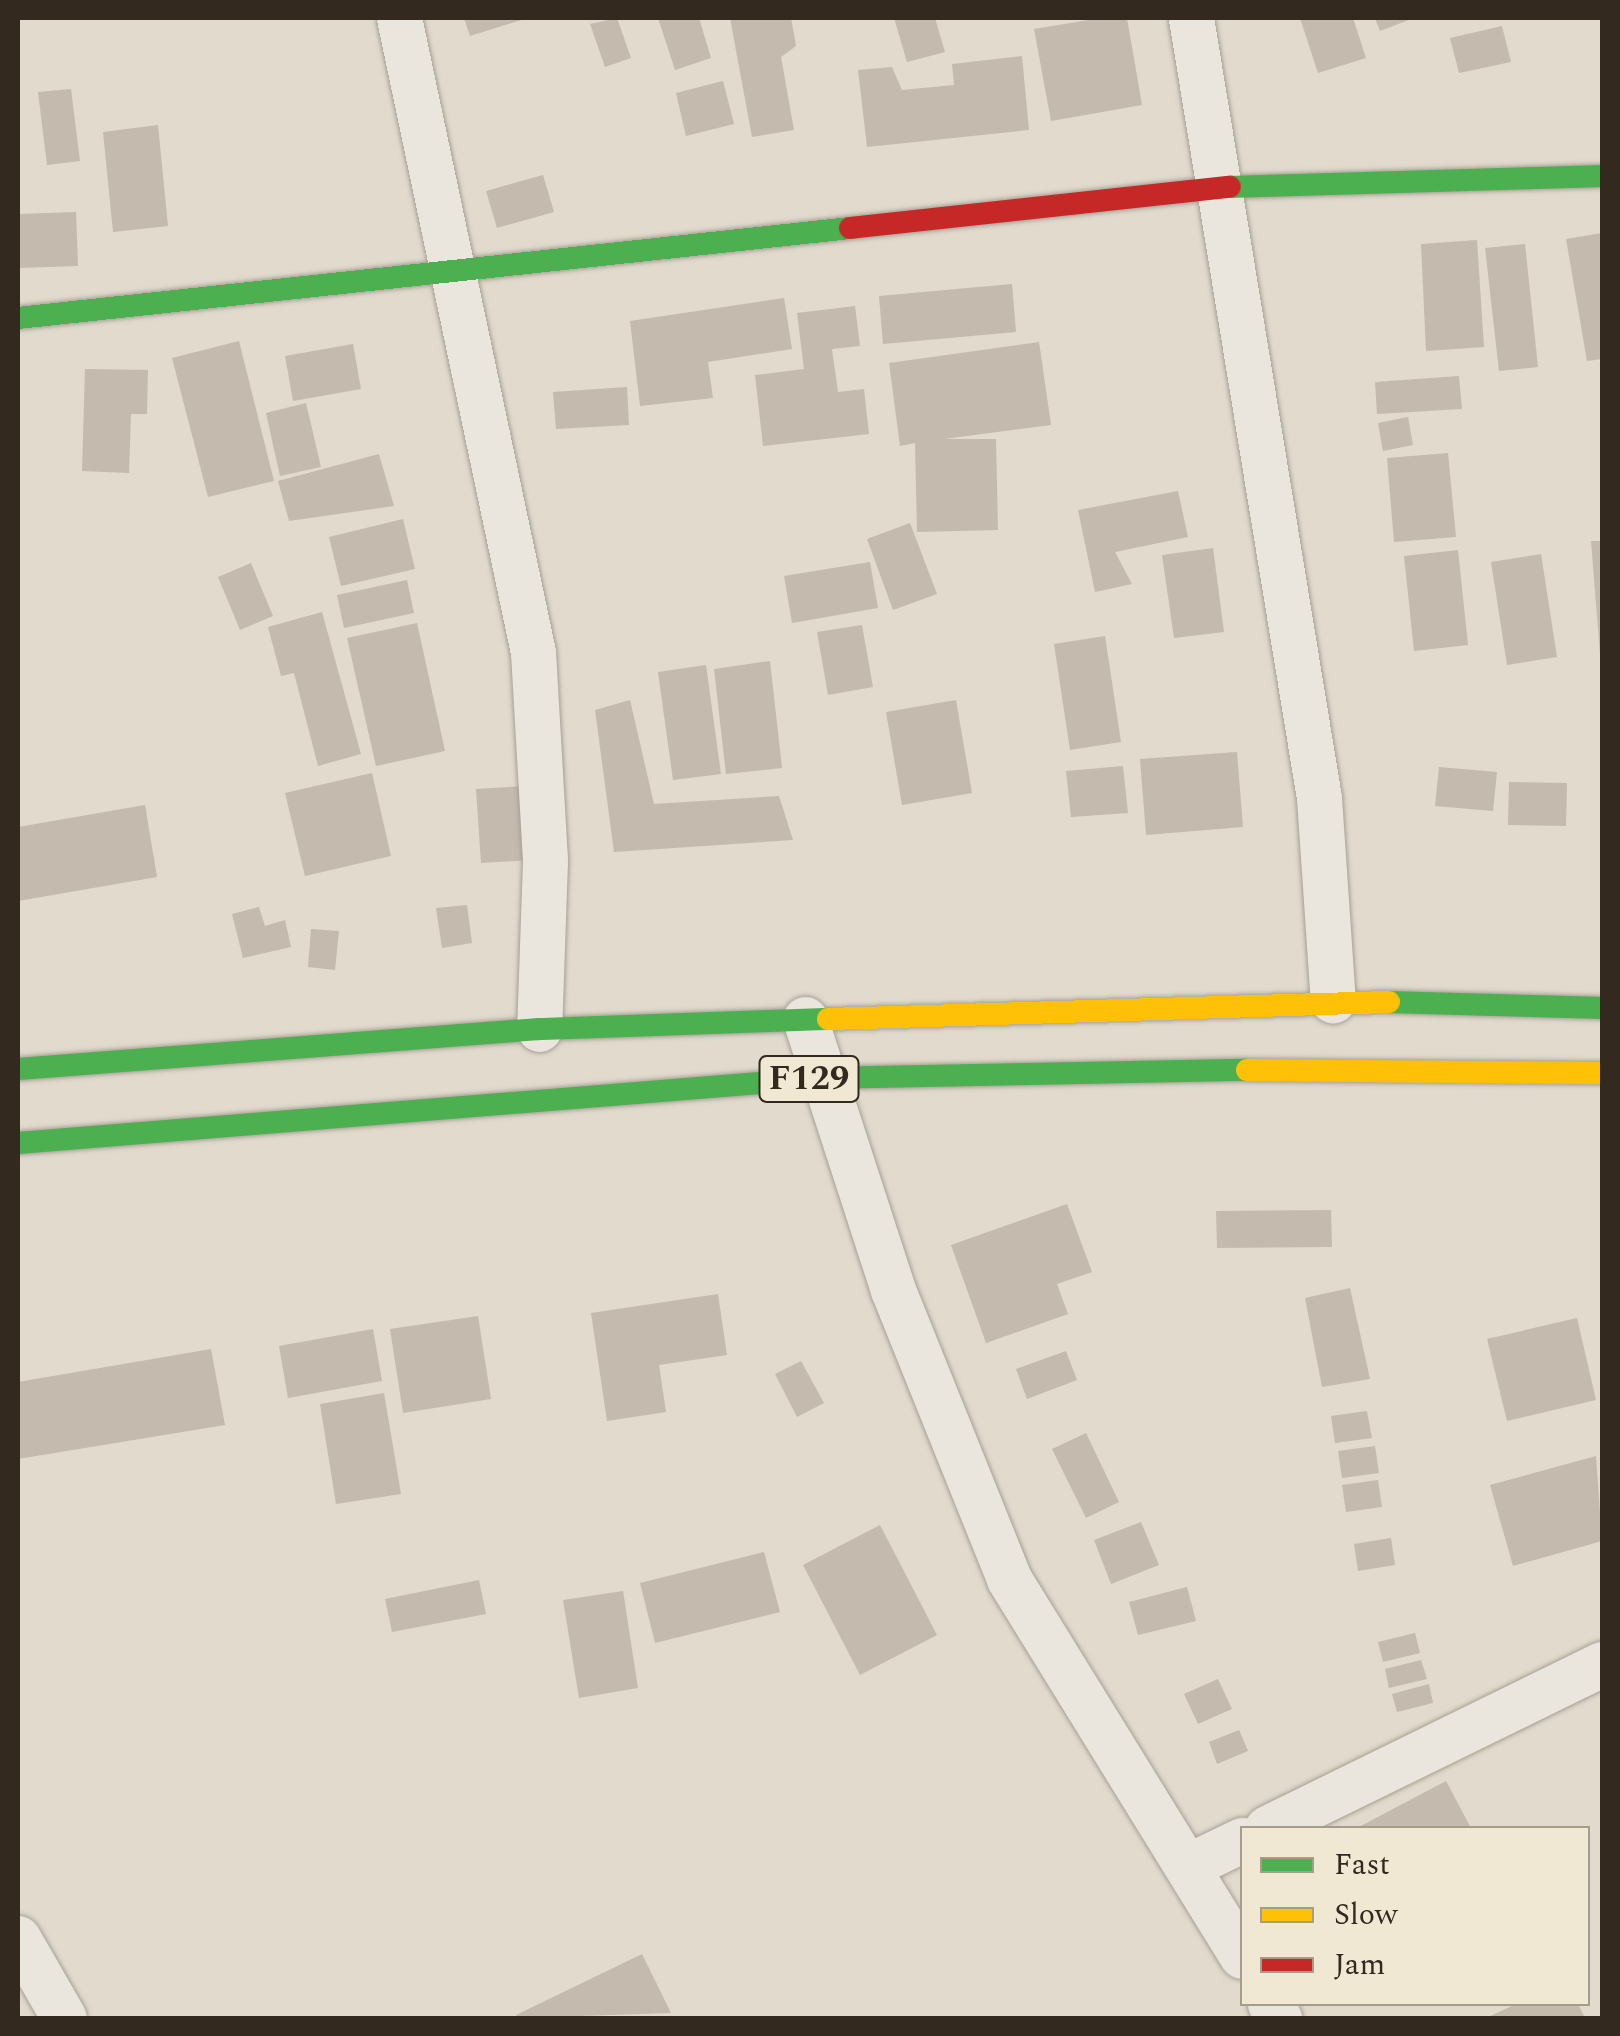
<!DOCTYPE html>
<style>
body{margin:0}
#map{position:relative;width:1620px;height:2036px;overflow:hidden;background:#e1dacd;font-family:Spectral,serif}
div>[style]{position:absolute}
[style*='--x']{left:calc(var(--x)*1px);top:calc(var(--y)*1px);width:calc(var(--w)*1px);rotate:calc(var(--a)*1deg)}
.building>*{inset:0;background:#c4baae}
.roads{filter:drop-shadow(0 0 2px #a6a096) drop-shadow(0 0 2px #a6a096)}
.street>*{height:45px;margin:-22.5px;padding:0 22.5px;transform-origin:22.5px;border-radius:22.5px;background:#eae6de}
.fast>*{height:22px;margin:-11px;padding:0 11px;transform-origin:11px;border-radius:11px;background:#4caf50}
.slow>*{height:22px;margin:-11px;padding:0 11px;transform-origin:11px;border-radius:11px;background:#ffc107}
.jam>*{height:22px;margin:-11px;padding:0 11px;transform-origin:11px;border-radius:11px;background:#c62828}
span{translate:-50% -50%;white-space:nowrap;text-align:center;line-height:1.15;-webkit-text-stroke:8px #f1e8d3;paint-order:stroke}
.shield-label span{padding:2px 8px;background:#f1e8d3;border:2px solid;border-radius:8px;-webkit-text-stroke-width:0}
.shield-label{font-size:35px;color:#34291f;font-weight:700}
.frame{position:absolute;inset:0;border:20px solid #34291f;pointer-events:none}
.legend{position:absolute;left:1240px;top:1826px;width:350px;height:180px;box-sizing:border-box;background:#f1e8d3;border:2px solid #a59c8b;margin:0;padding:12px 18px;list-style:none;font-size:30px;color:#34291f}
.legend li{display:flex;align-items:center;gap:20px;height:50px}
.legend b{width:50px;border:2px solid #a59c8b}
</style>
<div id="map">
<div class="building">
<div style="clip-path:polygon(464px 18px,528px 18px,470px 36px)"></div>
<div style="clip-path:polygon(617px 18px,631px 58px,605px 67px,590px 24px)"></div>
<div style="clip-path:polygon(658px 18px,699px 18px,711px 58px,675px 70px)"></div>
<div style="clip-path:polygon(730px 18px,791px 18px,796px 46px,781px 57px,794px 130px,752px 137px)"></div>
<div style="clip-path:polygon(894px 18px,935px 18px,945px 52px,907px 62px)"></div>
<div style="clip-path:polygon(1101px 18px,1127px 18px,1142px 105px,1051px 121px,1034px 29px)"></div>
<div style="clip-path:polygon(1300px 18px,1353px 18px,1366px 58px,1318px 73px)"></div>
<div style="clip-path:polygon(1375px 18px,1414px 18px,1380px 31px)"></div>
<div style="clip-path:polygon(1502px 26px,1511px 62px,1459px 73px,1450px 38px)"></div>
<div style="clip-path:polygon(1022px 56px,1029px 130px,867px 147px,858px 70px,892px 67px,902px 90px,954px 85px,952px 64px)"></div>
<div style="clip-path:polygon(723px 81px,734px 124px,686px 136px,676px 93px)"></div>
<div style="clip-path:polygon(71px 89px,80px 161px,47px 165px,38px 92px)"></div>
<div style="clip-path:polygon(158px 125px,168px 226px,113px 232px,103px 132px)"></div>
<div style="clip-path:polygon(543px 175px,554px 212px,497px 228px,486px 191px)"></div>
<div style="clip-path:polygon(76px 212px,78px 266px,18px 268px,18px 214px)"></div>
<div style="clip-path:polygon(1602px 233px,1602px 359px,1587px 361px,1566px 239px)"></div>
<div style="clip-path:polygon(1477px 240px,1484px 347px,1426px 351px,1421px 244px)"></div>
<div style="clip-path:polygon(1525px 244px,1538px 367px,1499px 371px,1485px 248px)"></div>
<div style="clip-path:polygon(1012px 284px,1016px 332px,883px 344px,879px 296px)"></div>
<div style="clip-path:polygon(784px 298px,792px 349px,708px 362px,713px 398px,640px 406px,630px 321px)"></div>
<div style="clip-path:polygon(855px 306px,860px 346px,832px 349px,838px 392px,864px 389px,869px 434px,763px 446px,755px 375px,804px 369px,797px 313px)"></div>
<div style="clip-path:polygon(239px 341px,274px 481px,208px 497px,172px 358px)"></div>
<div style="clip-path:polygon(1039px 342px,1051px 425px,944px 439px,996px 439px,998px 530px,917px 532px,915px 443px,900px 446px,889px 363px)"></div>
<div style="clip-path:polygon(353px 344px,361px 389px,293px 401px,285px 356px)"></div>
<div style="clip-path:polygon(85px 369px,148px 370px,147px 414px,131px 414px,129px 473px,82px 471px)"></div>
<div style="clip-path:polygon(1459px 376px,1462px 409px,1377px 414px,1375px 382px)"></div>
<div style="clip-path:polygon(627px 387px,629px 425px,556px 429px,553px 392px)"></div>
<div style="clip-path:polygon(306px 403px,321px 467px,280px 476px,266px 413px)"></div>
<div style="clip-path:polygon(1408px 417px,1413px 445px,1383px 451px,1378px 423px)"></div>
<div style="clip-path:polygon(1448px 453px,1456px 537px,1394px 542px,1387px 458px)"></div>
<div style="clip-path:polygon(379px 454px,394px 506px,289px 521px,278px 481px)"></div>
<div style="clip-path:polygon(1178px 491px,1188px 537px,1115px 552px,1132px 584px,1095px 592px,1078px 510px)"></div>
<div style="clip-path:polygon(403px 519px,415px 569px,341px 586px,329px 537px)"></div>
<div style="clip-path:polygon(910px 523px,937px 594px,893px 610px,867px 539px)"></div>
<div style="clip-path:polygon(1591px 541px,1602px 541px,1602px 654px,1600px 654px)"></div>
<div style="clip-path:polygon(1213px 548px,1224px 632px,1174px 638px,1162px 555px)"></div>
<div style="clip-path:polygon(1458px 550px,1468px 645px,1414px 651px,1404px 556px)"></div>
<div style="clip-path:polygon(1541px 554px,1557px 657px,1507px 665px,1491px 562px)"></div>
<div style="clip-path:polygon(870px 562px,878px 608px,792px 623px,784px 576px)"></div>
<div style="clip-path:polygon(251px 563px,273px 616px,240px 630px,218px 577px)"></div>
<div style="clip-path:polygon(407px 580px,414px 613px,344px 628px,337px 595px)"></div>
<div style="clip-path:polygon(322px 612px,361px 754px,318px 766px,294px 673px,281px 676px,268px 627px)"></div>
<div style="clip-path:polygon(417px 623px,445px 751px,376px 766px,347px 638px)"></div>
<div style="clip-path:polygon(862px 625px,873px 687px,828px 695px,817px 632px)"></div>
<div style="clip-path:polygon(1105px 636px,1121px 742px,1070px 750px,1054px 644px)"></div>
<div style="clip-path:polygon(770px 661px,782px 768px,726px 774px,714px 669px)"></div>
<div style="clip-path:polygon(706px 665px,721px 774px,673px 780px,658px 672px)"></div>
<div style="clip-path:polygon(630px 700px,654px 804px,779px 796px,793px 840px,614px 852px,595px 710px)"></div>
<div style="clip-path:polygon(956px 700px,972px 793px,902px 805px,886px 712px)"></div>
<div style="clip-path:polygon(1237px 752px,1243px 827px,1146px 835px,1140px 759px)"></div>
<div style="clip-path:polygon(1123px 766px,1128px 813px,1071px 817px,1066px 771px)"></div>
<div style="clip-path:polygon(1439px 767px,1497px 772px,1493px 811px,1435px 806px)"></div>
<div style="clip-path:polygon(372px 773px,391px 856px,305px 876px,285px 793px)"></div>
<div style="clip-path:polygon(1509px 782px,1567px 783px,1566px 826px,1508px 825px)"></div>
<div style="clip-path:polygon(527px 786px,532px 860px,481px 863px,476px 789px)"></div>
<div style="clip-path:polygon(145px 805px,157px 877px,18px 901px,18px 827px)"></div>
<div style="clip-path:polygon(467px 905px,472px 943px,442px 948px,436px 908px)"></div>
<div style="clip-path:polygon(259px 907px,265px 926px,285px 920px,291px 947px,243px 958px,232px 914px)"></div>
<div style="clip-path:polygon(311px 929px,339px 931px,335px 970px,308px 967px)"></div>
<div style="clip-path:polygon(1067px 1204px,1092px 1272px,1057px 1284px,1068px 1314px,986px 1343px,951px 1245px)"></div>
<div style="clip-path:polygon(1331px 1210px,1332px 1247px,1217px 1248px,1216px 1211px)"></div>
<div style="clip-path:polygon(1350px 1288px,1370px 1379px,1322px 1387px,1305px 1298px)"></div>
<div style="clip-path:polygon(718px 1294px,727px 1355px,659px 1365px,666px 1412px,607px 1421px,591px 1313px)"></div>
<div style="clip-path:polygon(478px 1316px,491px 1399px,403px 1413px,390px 1329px)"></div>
<div style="clip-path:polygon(1577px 1318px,1596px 1400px,1507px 1421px,1487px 1339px)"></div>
<div style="clip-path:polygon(373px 1329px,382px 1381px,288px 1398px,279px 1346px)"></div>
<div style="clip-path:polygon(211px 1349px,225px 1425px,18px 1459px,18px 1382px)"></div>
<div style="clip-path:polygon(1066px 1351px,1077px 1380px,1027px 1399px,1016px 1369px)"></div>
<div style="clip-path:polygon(801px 1361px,824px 1403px,797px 1417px,775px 1374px)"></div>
<div style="clip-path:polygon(384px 1393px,401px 1494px,336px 1504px,320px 1404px)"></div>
<div style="clip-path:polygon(1367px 1411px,1372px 1438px,1335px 1443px,1331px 1416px)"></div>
<div style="clip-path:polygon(1086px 1433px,1119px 1502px,1086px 1518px,1052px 1449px)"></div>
<div style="clip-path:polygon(1375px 1446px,1379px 1473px,1342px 1478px,1338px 1451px)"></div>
<div style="clip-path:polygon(1596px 1456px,1602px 1541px,1513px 1566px,1490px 1485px)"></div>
<div style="clip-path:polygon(1378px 1480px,1382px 1507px,1346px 1512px,1342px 1485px)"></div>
<div style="clip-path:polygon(1141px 1522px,1159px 1565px,1111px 1584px,1094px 1540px)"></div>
<div style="clip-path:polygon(880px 1525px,937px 1635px,860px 1675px,803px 1565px)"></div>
<div style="clip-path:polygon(1391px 1538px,1395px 1565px,1358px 1571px,1354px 1544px)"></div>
<div style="clip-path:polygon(764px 1552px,780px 1612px,655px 1643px,640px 1583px)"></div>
<div style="clip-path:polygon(479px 1580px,486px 1614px,392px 1632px,385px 1599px)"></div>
<div style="clip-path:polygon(1187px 1587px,1196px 1621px,1138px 1635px,1129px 1602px)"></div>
<div style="clip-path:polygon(623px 1591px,638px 1688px,579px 1698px,563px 1600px)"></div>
<div style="clip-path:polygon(1415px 1633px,1420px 1653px,1383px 1662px,1378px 1642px)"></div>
<div style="clip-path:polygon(1421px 1660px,1427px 1679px,1389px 1688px,1385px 1669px)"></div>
<div style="clip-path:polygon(1218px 1679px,1232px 1709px,1198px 1724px,1184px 1694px)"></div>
<div style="clip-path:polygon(1429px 1684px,1433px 1703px,1397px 1712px,1392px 1694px)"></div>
<div style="clip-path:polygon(1239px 1730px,1248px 1751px,1217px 1764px,1209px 1742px)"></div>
<div style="clip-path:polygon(1446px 1781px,1471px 1828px,1357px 1828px)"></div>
<div style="clip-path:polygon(642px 1954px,671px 2013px,518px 2018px,516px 2015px)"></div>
<div style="clip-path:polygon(1516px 2004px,1578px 2004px,1585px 2018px,1486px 2018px)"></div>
</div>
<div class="roads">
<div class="street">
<div style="--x:399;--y:18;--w:648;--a:78.07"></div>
<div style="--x:533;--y:652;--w:209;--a:86.7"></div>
<div style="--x:545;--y:861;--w:168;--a:92"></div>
<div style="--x:1191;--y:18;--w:790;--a:80.68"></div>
<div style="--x:1319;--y:798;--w:203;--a:86.1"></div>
<div style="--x:805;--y:1019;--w:285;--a:72"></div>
<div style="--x:893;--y:1290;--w:311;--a:68.1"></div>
<div style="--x:1009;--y:1579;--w:443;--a:58.3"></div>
<div style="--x:1267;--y:1828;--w:373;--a:-26.1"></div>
<div style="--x:1190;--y:1865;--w:58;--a:-25.7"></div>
<div style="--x:18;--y:1938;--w:92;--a:60.1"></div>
<div style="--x:1270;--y:2004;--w:17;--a:57"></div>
</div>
<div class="fast">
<div style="--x:1230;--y:187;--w:372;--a:-1.7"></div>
<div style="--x:18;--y:318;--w:837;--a:-6.17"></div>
<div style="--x:1389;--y:1002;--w:213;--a:1.6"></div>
<div style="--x:18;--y:1069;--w:523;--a:-4.39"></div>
<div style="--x:539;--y:1029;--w:289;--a:-2"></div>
<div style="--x:18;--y:1143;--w:806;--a:-4.63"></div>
<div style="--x:821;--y:1078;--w:426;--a:-1.1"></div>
</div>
<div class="slow">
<div style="--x:828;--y:1019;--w:561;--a:-1.74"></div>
<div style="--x:1247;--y:1070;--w:355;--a:0.5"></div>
</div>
<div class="jam">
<div style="--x:850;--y:228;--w:382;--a:-6.2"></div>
</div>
</div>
<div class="shield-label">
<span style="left:809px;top:1079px">F129</span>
</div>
<div class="frame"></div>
<ul class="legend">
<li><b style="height:12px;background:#4caf50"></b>Fast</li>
<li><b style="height:12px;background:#ffc107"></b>Slow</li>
<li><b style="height:12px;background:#c62828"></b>Jam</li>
</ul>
</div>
